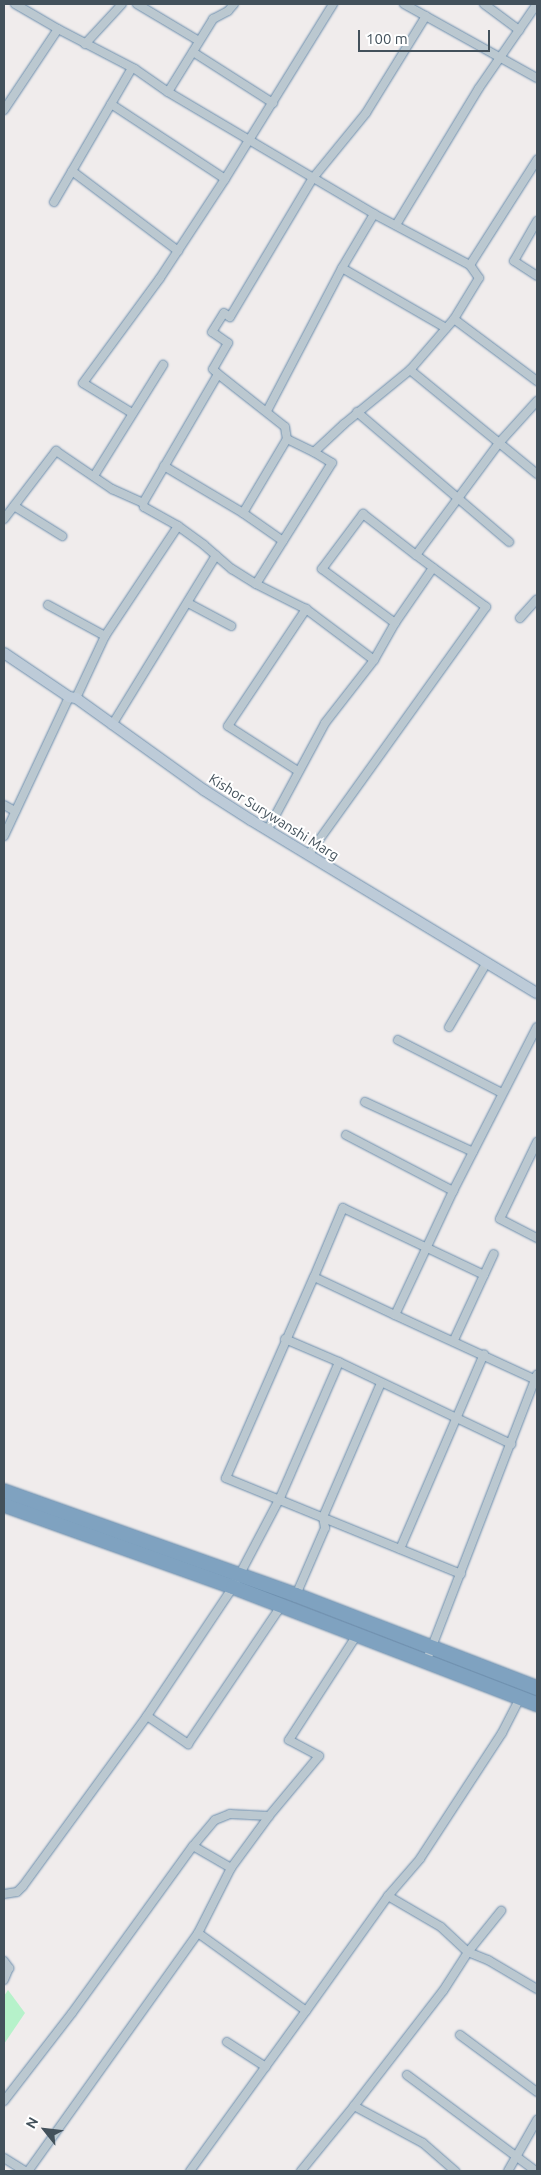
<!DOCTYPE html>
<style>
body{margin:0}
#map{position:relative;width:541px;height:2175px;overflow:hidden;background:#f0ecec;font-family:Ubuntu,sans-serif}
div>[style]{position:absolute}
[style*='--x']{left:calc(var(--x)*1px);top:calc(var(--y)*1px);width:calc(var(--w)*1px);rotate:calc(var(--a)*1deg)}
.green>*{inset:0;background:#b6f2ca}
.roads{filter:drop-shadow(0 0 1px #6b8dac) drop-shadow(0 0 1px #6b8dac)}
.street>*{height:8px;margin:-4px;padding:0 4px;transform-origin:4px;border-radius:4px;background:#bbc8d0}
.secondary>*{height:10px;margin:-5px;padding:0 5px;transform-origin:5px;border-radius:5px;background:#bdcbd8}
.highway>*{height:14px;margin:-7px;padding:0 7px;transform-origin:7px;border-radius:7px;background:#7fa2c0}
span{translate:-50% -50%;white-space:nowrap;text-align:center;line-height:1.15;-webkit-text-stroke:4px #fff;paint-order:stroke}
.street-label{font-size:14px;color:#43515b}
.frame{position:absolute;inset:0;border:5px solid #43515b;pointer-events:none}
.north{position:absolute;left:20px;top:2105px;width:50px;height:50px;-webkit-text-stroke:4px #fff;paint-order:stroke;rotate:299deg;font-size:14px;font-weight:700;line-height:20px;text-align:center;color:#43515b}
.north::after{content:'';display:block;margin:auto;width:18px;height:22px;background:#43515b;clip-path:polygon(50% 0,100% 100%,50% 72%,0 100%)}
.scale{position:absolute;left:358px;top:30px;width:132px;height:22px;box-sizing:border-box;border:2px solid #43515b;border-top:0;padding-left:6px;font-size:15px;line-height:18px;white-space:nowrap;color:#43515b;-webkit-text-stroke:4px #fff;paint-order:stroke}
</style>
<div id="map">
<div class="green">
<div style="clip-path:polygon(8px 1990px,25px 2013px,4px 2044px,4px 1996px)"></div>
</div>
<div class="roads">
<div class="street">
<div style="--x:15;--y:4;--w:50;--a:30.2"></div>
<div style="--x:58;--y:29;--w:87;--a:27.5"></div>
<div style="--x:135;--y:69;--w:40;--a:34.9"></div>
<div style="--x:168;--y:92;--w:239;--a:30.6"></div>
<div style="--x:374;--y:214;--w:109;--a:28"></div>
<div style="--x:470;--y:265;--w:125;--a:-57.5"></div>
<div style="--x:137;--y:4;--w:72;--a:30.8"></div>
<div style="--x:404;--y:4;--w:152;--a:29.1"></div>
<div style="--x:484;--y:4;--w:44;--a:36.6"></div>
<div style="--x:85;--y:44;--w:54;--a:-47.2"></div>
<div style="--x:193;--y:52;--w:95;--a:32.5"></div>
<div style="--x:168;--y:92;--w:86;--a:-58.3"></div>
<div style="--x:213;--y:19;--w:17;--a:-28"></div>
<div style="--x:228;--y:11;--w:9;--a:-49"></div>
<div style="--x:111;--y:104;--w:136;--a:33.3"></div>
<div style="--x:4;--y:110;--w:97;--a:-56.3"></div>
<div style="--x:72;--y:171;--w:133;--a:37"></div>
<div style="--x:54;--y:202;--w:155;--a:-59.8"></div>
<div style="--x:537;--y:221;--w:46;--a:119.9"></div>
<div style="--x:514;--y:261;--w:27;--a:33"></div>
<div style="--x:396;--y:225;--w:160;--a:-58.8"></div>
<div style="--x:479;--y:88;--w:102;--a:-55.4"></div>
<div style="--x:342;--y:268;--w:120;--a:30"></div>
<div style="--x:454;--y:319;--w:48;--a:-58.6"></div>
<div style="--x:479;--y:278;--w:16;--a:-125"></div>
<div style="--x:410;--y:370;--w:164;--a:39.3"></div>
<div style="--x:218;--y:374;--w:85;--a:38.3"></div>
<div style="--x:285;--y:427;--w:12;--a:81"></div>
<div style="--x:287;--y:439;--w:30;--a:26"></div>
<div style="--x:314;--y:452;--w:41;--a:-43"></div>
<div style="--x:344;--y:424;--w:85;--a:-39.3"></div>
<div style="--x:410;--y:370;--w:67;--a:-49.2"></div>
<div style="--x:454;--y:319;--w:104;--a:36.8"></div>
<div style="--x:267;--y:411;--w:161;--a:-62.3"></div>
<div style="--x:342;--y:268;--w:63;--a:-59.3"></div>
<div style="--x:357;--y:412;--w:200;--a:40.5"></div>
<div style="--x:132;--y:413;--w:57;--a:-148.5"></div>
<div style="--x:83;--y:383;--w:130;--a:-53.7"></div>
<div style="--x:160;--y:278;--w:118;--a:-56.7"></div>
<div style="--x:225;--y:179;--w:206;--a:-58.3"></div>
<div style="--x:164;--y:466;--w:92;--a:30.7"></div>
<div style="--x:94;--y:476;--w:131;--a:-58.1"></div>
<div style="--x:143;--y:503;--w:149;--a:-59.8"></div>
<div style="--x:218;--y:374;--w:7;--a:-135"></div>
<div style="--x:213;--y:369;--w:30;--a:-60"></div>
<div style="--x:228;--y:343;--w:19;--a:-145"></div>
<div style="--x:212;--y:332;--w:22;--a:-58"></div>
<div style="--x:224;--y:313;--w:7;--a:34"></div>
<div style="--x:230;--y:317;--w:162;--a:-59.2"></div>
<div style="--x:313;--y:178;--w:84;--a:-50.8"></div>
<div style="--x:366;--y:113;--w:114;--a:-58.3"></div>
<div style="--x:14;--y:506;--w:57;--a:32"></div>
<div style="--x:4;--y:519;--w:86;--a:-52.6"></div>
<div style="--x:56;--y:451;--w:68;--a:34.2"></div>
<div style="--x:112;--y:489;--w:34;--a:24"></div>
<div style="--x:143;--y:503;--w:4;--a:76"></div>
<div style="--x:144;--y:507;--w:39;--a:29"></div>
<div style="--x:178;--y:526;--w:32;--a:36"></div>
<div style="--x:204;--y:545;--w:37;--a:41"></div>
<div style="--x:232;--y:569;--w:28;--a:32"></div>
<div style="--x:256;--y:584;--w:56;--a:26.6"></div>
<div style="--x:283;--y:541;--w:49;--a:-145"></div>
<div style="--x:243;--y:513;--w:86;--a:-59.3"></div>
<div style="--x:256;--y:584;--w:143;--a:-57.9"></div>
<div style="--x:332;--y:463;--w:21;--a:-149"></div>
<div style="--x:188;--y:603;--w:49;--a:28.1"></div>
<div style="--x:48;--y:605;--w:65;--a:28.5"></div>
<div style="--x:520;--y:618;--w:25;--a:-48"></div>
<div style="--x:395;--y:623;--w:91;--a:-143.5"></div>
<div style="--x:322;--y:569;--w:69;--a:-53.3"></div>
<div style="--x:363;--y:514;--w:67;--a:37.7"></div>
<div style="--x:76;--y:698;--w:68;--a:-64.9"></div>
<div style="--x:105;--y:636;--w:132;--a:-56.4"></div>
<div style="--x:112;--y:725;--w:199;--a:-58.5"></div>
<div style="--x:298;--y:771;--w:83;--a:-147.3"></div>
<div style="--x:228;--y:726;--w:141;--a:-56.3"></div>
<div style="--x:306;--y:609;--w:85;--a:36.9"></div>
<div style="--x:4;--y:805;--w:13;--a:29"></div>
<div style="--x:268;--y:829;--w:120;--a:-61.7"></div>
<div style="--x:325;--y:723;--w:80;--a:-52.1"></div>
<div style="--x:374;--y:660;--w:43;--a:-60.4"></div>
<div style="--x:395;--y:623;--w:67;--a:-55.4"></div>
<div style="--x:4;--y:836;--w:153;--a:-64.9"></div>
<div style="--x:309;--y:854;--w:304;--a:-54.4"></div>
<div style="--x:486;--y:607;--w:87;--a:-143.4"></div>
<div style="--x:416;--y:555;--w:139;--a:-53.5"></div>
<div style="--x:499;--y:443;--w:57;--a:-47.9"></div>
<div style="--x:449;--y:1027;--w:73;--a:-59.6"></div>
<div style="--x:398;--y:1040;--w:117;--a:27"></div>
<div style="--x:365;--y:1102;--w:119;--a:24.8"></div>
<div style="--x:346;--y:1135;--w:121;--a:27.6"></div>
<div style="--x:537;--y:1142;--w:85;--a:115.7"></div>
<div style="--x:500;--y:1219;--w:42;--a:27.2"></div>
<div style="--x:314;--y:1277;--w:75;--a:-67.2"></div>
<div style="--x:343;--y:1208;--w:156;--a:25.4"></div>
<div style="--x:484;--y:1275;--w:23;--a:-65"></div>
<div style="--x:395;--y:1315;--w:155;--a:24.7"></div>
<div style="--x:285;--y:1339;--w:59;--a:23.1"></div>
<div style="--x:339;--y:1362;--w:191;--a:25.5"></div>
<div style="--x:454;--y:1340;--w:72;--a:-65.2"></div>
<div style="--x:400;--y:1549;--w:212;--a:-66.7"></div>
<div style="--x:461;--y:1574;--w:254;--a:-157.8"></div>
<div style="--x:226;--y:1478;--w:219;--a:-66.4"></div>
<div style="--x:314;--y:1277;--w:89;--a:25.1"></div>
<div style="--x:395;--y:1315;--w:137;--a:-64.9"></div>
<div style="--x:453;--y:1191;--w:184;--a:-62.9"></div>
<div style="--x:296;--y:1595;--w:73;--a:-66.6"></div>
<div style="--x:325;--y:1528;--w:11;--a:-100"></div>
<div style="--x:323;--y:1517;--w:146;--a:-66.6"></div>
<div style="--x:426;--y:1662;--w:308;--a:-68.9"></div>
<div style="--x:521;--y:1696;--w:42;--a:117.2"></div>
<div style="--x:502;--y:1733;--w:150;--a:123.1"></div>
<div style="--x:420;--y:1859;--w:49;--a:130.9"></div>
<div style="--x:388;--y:1896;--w:61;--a:30.3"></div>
<div style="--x:441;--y:1927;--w:37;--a:43"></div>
<div style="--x:468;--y:1952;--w:22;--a:22"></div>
<div style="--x:488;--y:1960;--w:57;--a:30.6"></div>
<div style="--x:147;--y:1716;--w:155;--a:-56.3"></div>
<div style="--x:233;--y:1587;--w:101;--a:-62.2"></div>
<div style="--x:280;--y:1498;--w:148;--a:-66.5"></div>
<div style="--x:193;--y:1846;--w:34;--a:-50"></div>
<div style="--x:215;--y:1820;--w:16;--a:-22"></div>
<div style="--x:230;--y:1814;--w:39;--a:3"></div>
<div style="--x:231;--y:1868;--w:64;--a:-53.8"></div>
<div style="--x:269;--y:1816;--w:78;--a:-50.2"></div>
<div style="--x:319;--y:1756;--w:34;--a:-152"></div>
<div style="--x:289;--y:1740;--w:125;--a:-57.1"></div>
<div style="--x:4;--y:1894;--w:13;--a:-9"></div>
<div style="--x:17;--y:1892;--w:8;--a:-45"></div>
<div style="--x:23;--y:1886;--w:210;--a:-53.9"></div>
<div style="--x:147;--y:1716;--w:50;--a:34.3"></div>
<div style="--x:188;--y:1744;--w:166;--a:-56"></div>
<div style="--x:198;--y:1933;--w:133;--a:35.8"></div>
<div style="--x:306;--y:2011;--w:141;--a:-54.5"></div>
<div style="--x:4;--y:1961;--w:9;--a:54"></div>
<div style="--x:9;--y:1968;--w:13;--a:113"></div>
<div style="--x:460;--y:2035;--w:96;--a:36.5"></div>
<div style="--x:227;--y:2042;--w:46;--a:32.7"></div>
<div style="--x:407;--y:2075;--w:161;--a:36.7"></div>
<div style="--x:4;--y:2101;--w:111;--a:-52.3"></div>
<div style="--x:72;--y:2013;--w:206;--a:-54.1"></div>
<div style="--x:193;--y:1846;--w:44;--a:30.1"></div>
<div style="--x:231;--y:1868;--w:73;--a:116.9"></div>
<div style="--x:198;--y:1933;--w:292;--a:125.5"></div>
<div style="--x:354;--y:2106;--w:145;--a:-52.3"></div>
<div style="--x:443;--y:1991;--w:46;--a:-57.3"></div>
<div style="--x:468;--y:1952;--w:53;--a:-51.2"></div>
<div style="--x:4;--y:2158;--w:25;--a:32"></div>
<div style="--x:190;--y:2171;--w:198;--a:-54.1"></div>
<div style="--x:301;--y:2171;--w:84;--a:-50.8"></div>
<div style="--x:354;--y:2106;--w:78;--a:28.2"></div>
<div style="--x:423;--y:2143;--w:43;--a:41.2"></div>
<div style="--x:508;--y:2171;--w:59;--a:-60.4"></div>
</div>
<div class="secondary">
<div style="--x:4;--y:653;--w:78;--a:34.1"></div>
<div style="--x:69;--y:697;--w:7;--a:8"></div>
<div style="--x:76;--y:698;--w:158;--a:35.7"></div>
<div style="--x:204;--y:790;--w:56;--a:32.6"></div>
<div style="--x:251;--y:820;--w:334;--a:31.2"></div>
</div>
<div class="highway">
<div style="--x:4;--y:1491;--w:310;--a:19.6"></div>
<div style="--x:296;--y:1595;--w:258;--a:21.1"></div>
<div style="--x:4;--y:1505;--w:243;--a:19.7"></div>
<div style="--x:233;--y:1587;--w:326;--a:21.1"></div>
</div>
</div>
<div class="street-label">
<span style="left:274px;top:817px;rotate:32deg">Kishor Surywanshi Marg</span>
</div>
<div class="frame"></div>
<div class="north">N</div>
<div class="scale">100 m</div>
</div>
